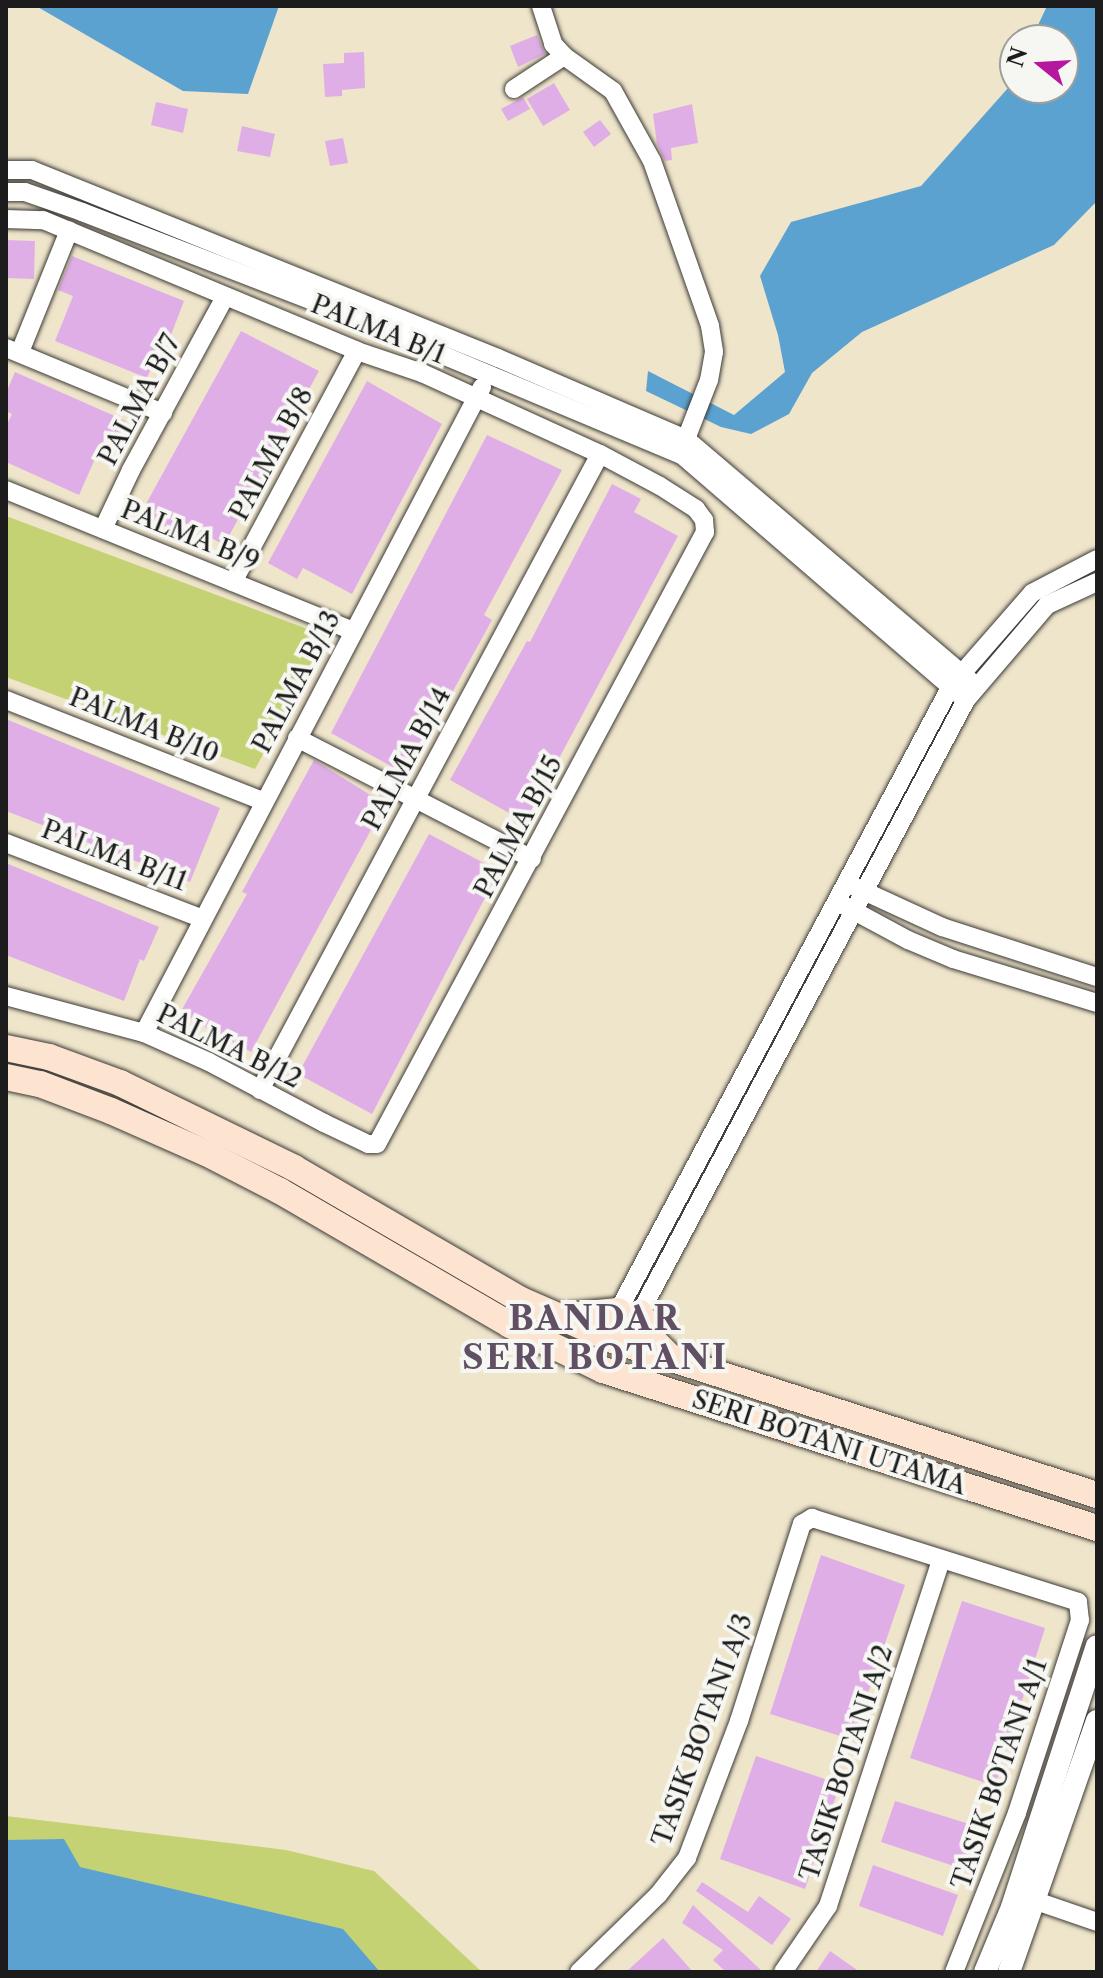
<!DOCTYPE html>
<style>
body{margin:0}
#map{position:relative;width:1103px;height:1978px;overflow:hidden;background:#efe5cb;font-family:"Libre Caslon Text",serif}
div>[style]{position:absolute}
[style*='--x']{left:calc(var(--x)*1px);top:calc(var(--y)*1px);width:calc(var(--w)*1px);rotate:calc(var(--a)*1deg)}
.green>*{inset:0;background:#c5d274}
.water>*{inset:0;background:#5ca2d1}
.building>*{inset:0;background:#e0aee6}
.roads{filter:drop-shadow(0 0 2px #3c3a36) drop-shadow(0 0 2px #3c3a36)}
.minor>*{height:18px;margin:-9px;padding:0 9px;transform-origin:9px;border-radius:9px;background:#fff}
.tertiary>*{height:22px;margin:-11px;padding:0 11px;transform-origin:11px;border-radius:11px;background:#fff}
.secondary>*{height:26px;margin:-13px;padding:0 13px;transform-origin:13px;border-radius:13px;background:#fde4d1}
span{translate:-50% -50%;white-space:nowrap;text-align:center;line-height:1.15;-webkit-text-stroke:8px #f6f6f2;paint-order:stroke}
.street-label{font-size:26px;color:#1c1c1c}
.district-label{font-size:34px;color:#614f63;font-weight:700;letter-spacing:2px}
.frame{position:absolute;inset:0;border:8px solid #1c1c1c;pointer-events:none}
.north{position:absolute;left:999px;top:24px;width:80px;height:80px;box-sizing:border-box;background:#f6f6f2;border:2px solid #9f9f9c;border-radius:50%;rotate:288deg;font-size:22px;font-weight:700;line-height:32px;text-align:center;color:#1c1c1c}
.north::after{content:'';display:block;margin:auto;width:28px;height:36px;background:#b5179e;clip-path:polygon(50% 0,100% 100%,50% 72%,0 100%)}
</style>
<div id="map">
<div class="green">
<div style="clip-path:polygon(6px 516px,329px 637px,255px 769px,6px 677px)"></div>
<div style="clip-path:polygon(6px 1816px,286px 1850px,374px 1871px,482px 1972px,6px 1972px)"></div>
</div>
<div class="water">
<div style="clip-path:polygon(36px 6px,279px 6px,248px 94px,183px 91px)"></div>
<div style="clip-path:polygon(1047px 6px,1097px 6px,1097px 201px,1054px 245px,862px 332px,812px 373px,789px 414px,751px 434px,721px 427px,646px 391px,648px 371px,734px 415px,785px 372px,778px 335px,760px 276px,791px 222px,921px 186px,1008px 88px,1015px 73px,1015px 88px,1063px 88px,1063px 40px,1031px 40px)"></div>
<div style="clip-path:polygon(64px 1839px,80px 1867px,343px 1929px,380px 1972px,6px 1972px,6px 1840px)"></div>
</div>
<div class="building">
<div style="clip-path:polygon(537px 35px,545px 54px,518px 67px,510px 46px)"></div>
<div style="clip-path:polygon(364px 52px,365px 88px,342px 90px,342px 96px,325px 97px,323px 64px,344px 63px,344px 53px)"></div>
<div style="clip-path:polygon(554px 83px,570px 110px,543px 126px,527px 99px)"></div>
<div style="clip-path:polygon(523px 97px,530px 109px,508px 121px,501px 109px)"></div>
<div style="clip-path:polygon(156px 102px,188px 109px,183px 133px,151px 125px)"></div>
<div style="clip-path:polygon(692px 104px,698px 143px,671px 148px,672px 160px,665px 161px,657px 144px,653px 114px)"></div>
<div style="clip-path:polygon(600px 120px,611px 134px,594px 147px,583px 132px)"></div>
<div style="clip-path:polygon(242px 126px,275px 134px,270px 157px,237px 151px)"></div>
<div style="clip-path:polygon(343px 138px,348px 163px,330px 166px,325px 141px)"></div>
<div style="clip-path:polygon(6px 240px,35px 241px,34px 279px,6px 278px)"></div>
<div style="clip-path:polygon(72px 256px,184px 301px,171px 335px,165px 333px,147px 378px,55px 341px,73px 296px,58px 290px)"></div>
<div style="clip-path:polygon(241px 331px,319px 371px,224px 545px,176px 518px,170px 529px,141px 513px)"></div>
<div style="clip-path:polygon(15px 372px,126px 421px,110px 457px,98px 452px,79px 495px,6px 462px,6px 426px,12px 414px,6px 411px,6px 393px)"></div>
<div style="clip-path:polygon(367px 381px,442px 424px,352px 594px,303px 568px,297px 579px,268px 563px)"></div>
<div style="clip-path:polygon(487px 435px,562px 470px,484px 615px,492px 620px,407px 775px,331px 733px)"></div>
<div style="clip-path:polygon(612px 484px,641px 499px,634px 512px,678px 536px,525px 822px,450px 780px,527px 641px,530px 642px)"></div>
<div style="clip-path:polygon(6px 719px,220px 808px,190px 882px,6px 811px)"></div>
<div style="clip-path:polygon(314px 760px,385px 804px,251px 1052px,180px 1013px,247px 894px,242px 892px)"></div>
<div style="clip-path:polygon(429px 834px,499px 871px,372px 1114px,298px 1074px)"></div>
<div style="clip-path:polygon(6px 863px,159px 927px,144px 961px,140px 959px,124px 1001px,6px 955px)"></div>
<div style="clip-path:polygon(821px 1555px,905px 1585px,866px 1699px,869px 1700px,856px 1741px,770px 1714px)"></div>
<div style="clip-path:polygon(962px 1601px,1045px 1628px,995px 1786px,910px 1758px)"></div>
<div style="clip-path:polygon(756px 1756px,840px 1784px,805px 1889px,720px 1859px)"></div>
<div style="clip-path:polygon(895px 1801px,979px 1827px,966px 1870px,881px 1842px)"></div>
<div style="clip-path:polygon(873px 1865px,958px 1895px,943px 1936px,859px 1906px)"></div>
<div style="clip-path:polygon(702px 1882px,748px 1912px,759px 1896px,791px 1919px,772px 1945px,696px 1891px)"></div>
<div style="clip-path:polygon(693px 1905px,731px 1942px,763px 1972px,726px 1972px,713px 1960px,723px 1950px,682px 1923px)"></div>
<div style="clip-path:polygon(663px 1938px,693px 1972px,626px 1972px)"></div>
<div style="clip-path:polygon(830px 1951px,860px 1972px,816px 1972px)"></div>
</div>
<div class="roads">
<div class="minor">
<div style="--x:541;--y:6;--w:40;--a:72"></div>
<div style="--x:553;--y:44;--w:16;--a:47"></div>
<div style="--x:564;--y:56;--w:60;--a:35.5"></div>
<div style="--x:613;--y:91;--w:80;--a:60.9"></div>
<div style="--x:652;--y:161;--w:175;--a:70.6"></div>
<div style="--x:710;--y:326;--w:26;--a:81"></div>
<div style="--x:714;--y:352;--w:28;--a:100"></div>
<div style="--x:709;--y:380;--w:63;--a:111.3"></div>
<div style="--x:514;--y:89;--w:60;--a:-33.4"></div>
<div style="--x:6;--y:170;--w:26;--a:0"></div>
<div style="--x:32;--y:170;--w:502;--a:21.97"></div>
<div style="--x:498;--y:358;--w:205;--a:23.3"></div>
<div style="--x:686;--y:439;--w:382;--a:40.4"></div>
<div style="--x:6;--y:192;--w:19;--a:0"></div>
<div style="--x:25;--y:192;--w:60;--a:19.3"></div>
<div style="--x:82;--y:212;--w:258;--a:21.1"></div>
<div style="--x:323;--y:305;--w:389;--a:22.7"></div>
<div style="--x:682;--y:455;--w:375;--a:40.8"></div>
<div style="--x:6;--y:219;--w:37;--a:2"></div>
<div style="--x:43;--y:220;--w:340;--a:22.6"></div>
<div style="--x:357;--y:351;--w:69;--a:18.7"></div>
<div style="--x:422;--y:373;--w:196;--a:24.5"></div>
<div style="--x:600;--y:454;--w:68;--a:28.1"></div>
<div style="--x:660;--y:486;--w:43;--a:32.6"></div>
<div style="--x:696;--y:509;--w:14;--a:54"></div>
<div style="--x:704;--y:520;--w:12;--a:85"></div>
<div style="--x:705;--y:532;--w:694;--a:118.19"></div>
<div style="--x:377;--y:1144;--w:9;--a:180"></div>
<div style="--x:368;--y:1144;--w:49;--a:-154.5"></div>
<div style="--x:324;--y:1123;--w:130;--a:-152.1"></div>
<div style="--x:209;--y:1062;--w:71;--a:-156"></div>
<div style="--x:144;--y:1033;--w:143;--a:-165"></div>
<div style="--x:6;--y:348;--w:170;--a:22.5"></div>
<div style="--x:20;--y:352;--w:131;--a:-68"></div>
<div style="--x:6;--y:490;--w:375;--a:22.1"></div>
<div style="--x:103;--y:529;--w:65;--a:-64.6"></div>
<div style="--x:131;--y:470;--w:197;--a:-61.5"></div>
<div style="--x:233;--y:582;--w:262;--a:-61.8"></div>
<div style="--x:6;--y:700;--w:276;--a:21.5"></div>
<div style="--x:297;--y:738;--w:264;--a:27.2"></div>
<div style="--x:6;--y:843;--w:211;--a:21.1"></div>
<div style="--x:853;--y:886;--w:98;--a:24.7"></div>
<div style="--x:942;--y:927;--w:163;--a:17.9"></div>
<div style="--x:843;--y:905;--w:74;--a:28.3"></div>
<div style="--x:908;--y:940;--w:49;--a:22.9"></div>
<div style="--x:953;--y:959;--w:151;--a:17"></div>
<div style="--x:144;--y:1033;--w:729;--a:-62.38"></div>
<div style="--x:260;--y:1090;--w:721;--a:-61.87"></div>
<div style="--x:613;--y:1340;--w:29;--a:-80"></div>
<div style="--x:618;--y:1311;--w:708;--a:-61.95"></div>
<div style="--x:951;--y:686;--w:123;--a:-48.9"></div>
<div style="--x:1032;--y:593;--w:73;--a:-27.6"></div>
<div style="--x:613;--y:1340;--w:38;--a:-45"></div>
<div style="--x:640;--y:1313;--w:694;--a:-62"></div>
<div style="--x:966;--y:700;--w:125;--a:-49.5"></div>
<div style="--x:1047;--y:605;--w:55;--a:-24.7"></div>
<div style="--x:1036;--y:1901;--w:65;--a:19"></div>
<div style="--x:579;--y:1972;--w:110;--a:-44.3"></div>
<div style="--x:658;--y:1895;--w:47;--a:-51.9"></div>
<div style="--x:687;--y:1858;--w:147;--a:-69.2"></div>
<div style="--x:739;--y:1721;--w:207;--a:-72.3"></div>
<div style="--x:802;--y:1524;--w:12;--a:-31"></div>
<div style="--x:812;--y:1518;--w:279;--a:17.5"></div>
<div style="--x:1078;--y:1602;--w:18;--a:84"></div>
<div style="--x:1080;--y:1620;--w:203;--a:108.1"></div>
<div style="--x:1017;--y:1813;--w:171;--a:111.6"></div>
<div style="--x:783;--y:1972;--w:80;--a:-55.7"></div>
<div style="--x:828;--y:1906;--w:364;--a:-71.9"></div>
</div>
<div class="tertiary">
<div style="--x:985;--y:1972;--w:70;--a:-67.4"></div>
<div style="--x:1012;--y:1907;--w:274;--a:-72"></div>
<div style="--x:1009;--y:1972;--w:266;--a:-70.7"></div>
</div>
<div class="secondary">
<div style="--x:6;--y:1048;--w:44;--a:11.8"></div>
<div style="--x:49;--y:1057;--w:76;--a:20.1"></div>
<div style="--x:120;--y:1083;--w:194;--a:26"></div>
<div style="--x:294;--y:1168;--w:260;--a:30.2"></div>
<div style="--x:519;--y:1299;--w:103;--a:23.6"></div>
<div style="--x:613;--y:1340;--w:508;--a:17.76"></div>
<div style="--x:6;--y:1077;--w:35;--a:12"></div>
<div style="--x:40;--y:1084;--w:76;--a:20.8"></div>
<div style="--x:111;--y:1111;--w:104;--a:23.9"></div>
<div style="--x:206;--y:1153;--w:83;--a:27.2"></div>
<div style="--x:280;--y:1191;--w:266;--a:30.2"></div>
<div style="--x:510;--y:1325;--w:103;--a:25.8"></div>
<div style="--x:603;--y:1370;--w:519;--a:17.74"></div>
<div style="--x:640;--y:1313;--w:33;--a:63"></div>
<div style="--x:655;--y:1342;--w:23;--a:45"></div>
<div style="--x:567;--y:1316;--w:51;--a:-5.6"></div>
</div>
</div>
<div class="street-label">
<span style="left:378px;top:330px;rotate:22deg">PALMA B/1</span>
<span style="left:140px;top:400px;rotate:-62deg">PALMA B/7</span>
<span style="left:272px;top:454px;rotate:-62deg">PALMA B/8</span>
<span style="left:190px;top:536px;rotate:22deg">PALMA B/9</span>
<span style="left:297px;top:682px;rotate:-62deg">PALMA B/13</span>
<span style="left:144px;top:726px;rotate:22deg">PALMA B/10</span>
<span style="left:407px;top:759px;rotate:-62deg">PALMA B/14</span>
<span style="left:519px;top:827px;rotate:-62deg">PALMA B/15</span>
<span style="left:114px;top:856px;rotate:21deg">PALMA B/11</span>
<span style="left:229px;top:1047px;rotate:26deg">PALMA B/12</span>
<span style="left:829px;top:1443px;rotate:18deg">SERI BOTANI UTAMA</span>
<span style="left:703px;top:1730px;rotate:-70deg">TASIK BOTANI A/3</span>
<span style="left:847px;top:1763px;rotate:-72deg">TASIK BOTANI A/2</span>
<span style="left:1000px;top:1774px;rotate:-71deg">TASIK BOTANI A/1</span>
</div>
<div class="district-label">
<span style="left:595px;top:1338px">BANDAR<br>SERI BOTANI</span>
</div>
<div class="frame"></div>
<div class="north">N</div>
</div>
